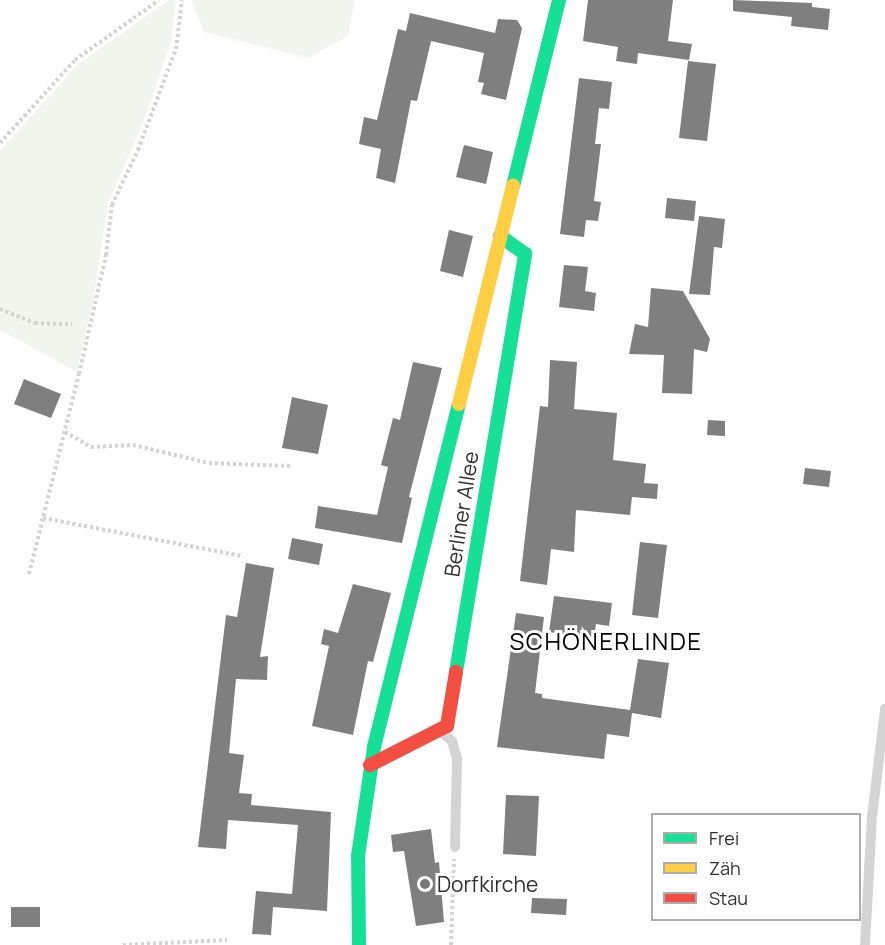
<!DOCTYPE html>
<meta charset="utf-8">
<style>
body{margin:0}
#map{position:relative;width:885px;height:945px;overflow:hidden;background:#fff;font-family:Manrope,sans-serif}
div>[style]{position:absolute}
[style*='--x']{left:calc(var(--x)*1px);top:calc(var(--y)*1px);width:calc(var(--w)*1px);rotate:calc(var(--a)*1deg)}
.green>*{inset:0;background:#f2f5ed}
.building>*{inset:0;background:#7f7f7f}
.path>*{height:4px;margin-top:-2px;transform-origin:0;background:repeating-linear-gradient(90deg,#d4d4d4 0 3px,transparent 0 6px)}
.lane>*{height:10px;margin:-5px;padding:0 5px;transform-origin:5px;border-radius:5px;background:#d4d4d4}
.fast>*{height:14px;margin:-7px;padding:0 7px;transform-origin:7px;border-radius:7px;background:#16e098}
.slow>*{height:14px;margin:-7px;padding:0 7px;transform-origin:7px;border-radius:7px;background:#ffcf43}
.jam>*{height:14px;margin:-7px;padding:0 7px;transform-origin:7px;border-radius:7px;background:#f24e42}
.dots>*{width:16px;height:16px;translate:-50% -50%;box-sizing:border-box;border:3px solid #fff;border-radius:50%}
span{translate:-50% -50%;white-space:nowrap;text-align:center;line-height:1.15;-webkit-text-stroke:6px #fff;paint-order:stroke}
.street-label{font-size:21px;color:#303030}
.poi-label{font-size:21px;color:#303030}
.left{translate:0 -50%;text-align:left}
.quarter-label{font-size:24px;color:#000;letter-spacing:1.5px}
.legend{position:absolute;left:651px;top:813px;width:210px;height:108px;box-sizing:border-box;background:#fff;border:2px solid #acacac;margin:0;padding:8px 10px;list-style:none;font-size:18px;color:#303030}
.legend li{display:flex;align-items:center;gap:12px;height:30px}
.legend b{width:30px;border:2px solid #acacac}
</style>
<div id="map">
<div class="green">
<div style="clip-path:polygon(169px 0,176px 0,171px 42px,142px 126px,108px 203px,94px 296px,77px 372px,0 330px,0 151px,78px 64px)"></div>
<div style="clip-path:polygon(191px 0,355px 0,348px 36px,308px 58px,204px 32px)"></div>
</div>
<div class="building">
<div style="clip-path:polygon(588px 0,673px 0,668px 41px,692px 44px,689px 60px,638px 53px,637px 64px,616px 61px,618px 47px,583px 41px)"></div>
<div style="clip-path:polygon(733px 0,812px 3px,812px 7px,830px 9px,828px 30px,791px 26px,792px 17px,733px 11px)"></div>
<div style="clip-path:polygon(410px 13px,495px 33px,498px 19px,517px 20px,522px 28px,506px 100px,481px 94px,484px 83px,478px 82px,484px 53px,431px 41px,417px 101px,411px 100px,395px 183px,376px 178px,381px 149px,359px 144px,364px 117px,377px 120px,398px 29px,406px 31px)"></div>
<div style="clip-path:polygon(688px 61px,716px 64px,707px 141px,679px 138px)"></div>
<div style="clip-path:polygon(579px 78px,612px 82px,609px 109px,599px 108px,595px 144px,601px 144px,594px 201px,601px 202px,598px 221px,586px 220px,584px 237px,560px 234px)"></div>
<div style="clip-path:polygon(464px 145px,493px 152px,486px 184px,456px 177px)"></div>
<div style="clip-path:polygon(667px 198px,696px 201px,694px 221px,665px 218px)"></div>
<div style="clip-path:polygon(699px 216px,725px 219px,722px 248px,714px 247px,710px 295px,689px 294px)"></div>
<div style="clip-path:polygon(449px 230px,473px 236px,463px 277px,440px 271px)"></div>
<div style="clip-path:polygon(564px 265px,588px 267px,585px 291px,596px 293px,594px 311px,559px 307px)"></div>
<div style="clip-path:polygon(651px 288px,683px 291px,710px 339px,707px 352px,694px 349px,692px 394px,662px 393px,664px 355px,629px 354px,635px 324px,648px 327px)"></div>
<div style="clip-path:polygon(550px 360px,577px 362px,574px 409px,617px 413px,613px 460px,646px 464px,644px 483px,658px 484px,657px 499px,632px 497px,630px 515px,576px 510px,574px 552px,551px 549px,547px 585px,520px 581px,540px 406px,548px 407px)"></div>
<div style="clip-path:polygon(413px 362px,442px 368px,409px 497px,412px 498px,402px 543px,315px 528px,318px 506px,377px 515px,388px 467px,381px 465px,393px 418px,400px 420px)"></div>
<div style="clip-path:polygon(24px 379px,61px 394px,51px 418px,14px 404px)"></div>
<div style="clip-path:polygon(292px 397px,328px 405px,318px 454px,282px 448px)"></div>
<div style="clip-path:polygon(708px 420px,725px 421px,725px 436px,707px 435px)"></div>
<div style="clip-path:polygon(805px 468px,831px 471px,829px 487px,803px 484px)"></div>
<div style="clip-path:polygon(292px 538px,323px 544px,319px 565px,288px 559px)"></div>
<div style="clip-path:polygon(640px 542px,667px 545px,658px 618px,632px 615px)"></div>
<div style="clip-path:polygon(246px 563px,274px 568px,260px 657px,268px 656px,267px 680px,236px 679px,229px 753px,244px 755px,239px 793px,252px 794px,251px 805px,331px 812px,327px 911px,273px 907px,271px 935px,252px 934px,256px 891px,292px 894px,298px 825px,228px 820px,226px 849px,198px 847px,226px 615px,237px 617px)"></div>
<div style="clip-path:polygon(353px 584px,391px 593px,373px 662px,368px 661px,353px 735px,312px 726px,329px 646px,321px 644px,324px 629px,338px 633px)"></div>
<div style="clip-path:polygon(554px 596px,612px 603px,609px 626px,596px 624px,594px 638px,549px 632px)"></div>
<div style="clip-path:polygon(516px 613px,544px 617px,535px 693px,542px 694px,542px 698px,630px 710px,638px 659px,669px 663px,661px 718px,632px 713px,629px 737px,607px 734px,604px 759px,497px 747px)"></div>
<div style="clip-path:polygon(506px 795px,539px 796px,536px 856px,503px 854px)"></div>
<div style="clip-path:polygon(431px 829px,435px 863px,439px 862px,444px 922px,416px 926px,404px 851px,393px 852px,391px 835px)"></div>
<div style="clip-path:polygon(532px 898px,567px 899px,566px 915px,531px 913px)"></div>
<div style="clip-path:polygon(11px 907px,40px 907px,40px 927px,11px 927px)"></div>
</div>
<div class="path">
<div style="--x:0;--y:143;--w:112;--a:-47.9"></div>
<div style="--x:75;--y:60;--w:103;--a:-35.5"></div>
<div style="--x:0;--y:309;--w:38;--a:22"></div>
<div style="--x:35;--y:323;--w:37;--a:2"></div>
<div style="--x:65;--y:432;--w:30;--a:30"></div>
<div style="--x:91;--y:447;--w:42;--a:-2.7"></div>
<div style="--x:133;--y:445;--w:78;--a:13.3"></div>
<div style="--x:209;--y:463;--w:82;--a:2.1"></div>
<div style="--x:43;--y:518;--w:204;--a:10.8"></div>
<div style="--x:29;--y:574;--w:206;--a:-76"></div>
<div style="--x:79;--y:374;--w:122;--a:-77.2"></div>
<div style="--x:106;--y:255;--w:50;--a:-83.2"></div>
<div style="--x:112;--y:205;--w:61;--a:-64.7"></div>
<div style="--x:138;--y:150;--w:108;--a:-69.4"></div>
<div style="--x:176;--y:49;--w:49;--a:-83"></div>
<div style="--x:123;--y:945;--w:104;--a:-2.8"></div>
<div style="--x:451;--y:945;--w:86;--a:-88"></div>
</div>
<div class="lane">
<div style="--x:442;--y:732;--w:13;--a:42"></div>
<div style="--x:452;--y:741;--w:19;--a:74"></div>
<div style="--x:457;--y:759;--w:88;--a:91.3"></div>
<div style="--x:865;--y:945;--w:128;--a:-86.9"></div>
<div style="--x:872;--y:817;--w:109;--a:-83.1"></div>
</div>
<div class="fast">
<div style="--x:513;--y:186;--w:192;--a:-76.1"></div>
<div style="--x:456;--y:672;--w:424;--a:-80.6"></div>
<div style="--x:525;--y:254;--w:31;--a:-144"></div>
<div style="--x:359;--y:945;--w:89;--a:-90.6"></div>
<div style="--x:358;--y:856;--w:110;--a:-81.6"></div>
<div style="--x:374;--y:747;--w:353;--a:-76.1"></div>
</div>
<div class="slow">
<div style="--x:459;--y:404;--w:225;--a:-76.1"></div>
</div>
<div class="jam">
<div style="--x:370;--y:765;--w:86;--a:-26.9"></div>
<div style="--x:447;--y:726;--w:55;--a:-80.5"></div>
</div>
<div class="dots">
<div style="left:425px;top:884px;background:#787878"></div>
</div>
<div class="street-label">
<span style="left:461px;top:514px;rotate:-81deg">Berliner Allee</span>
</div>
<div class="poi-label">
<span class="left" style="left:437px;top:884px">Dorfkirche</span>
</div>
<div class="quarter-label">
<span style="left:606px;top:641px">SCHÖNERLINDE</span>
</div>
<ul class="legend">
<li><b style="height:8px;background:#16e098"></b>Frei</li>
<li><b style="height:8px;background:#ffcf43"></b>Zäh</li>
<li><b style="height:8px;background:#f24e42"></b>Stau</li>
</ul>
</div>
